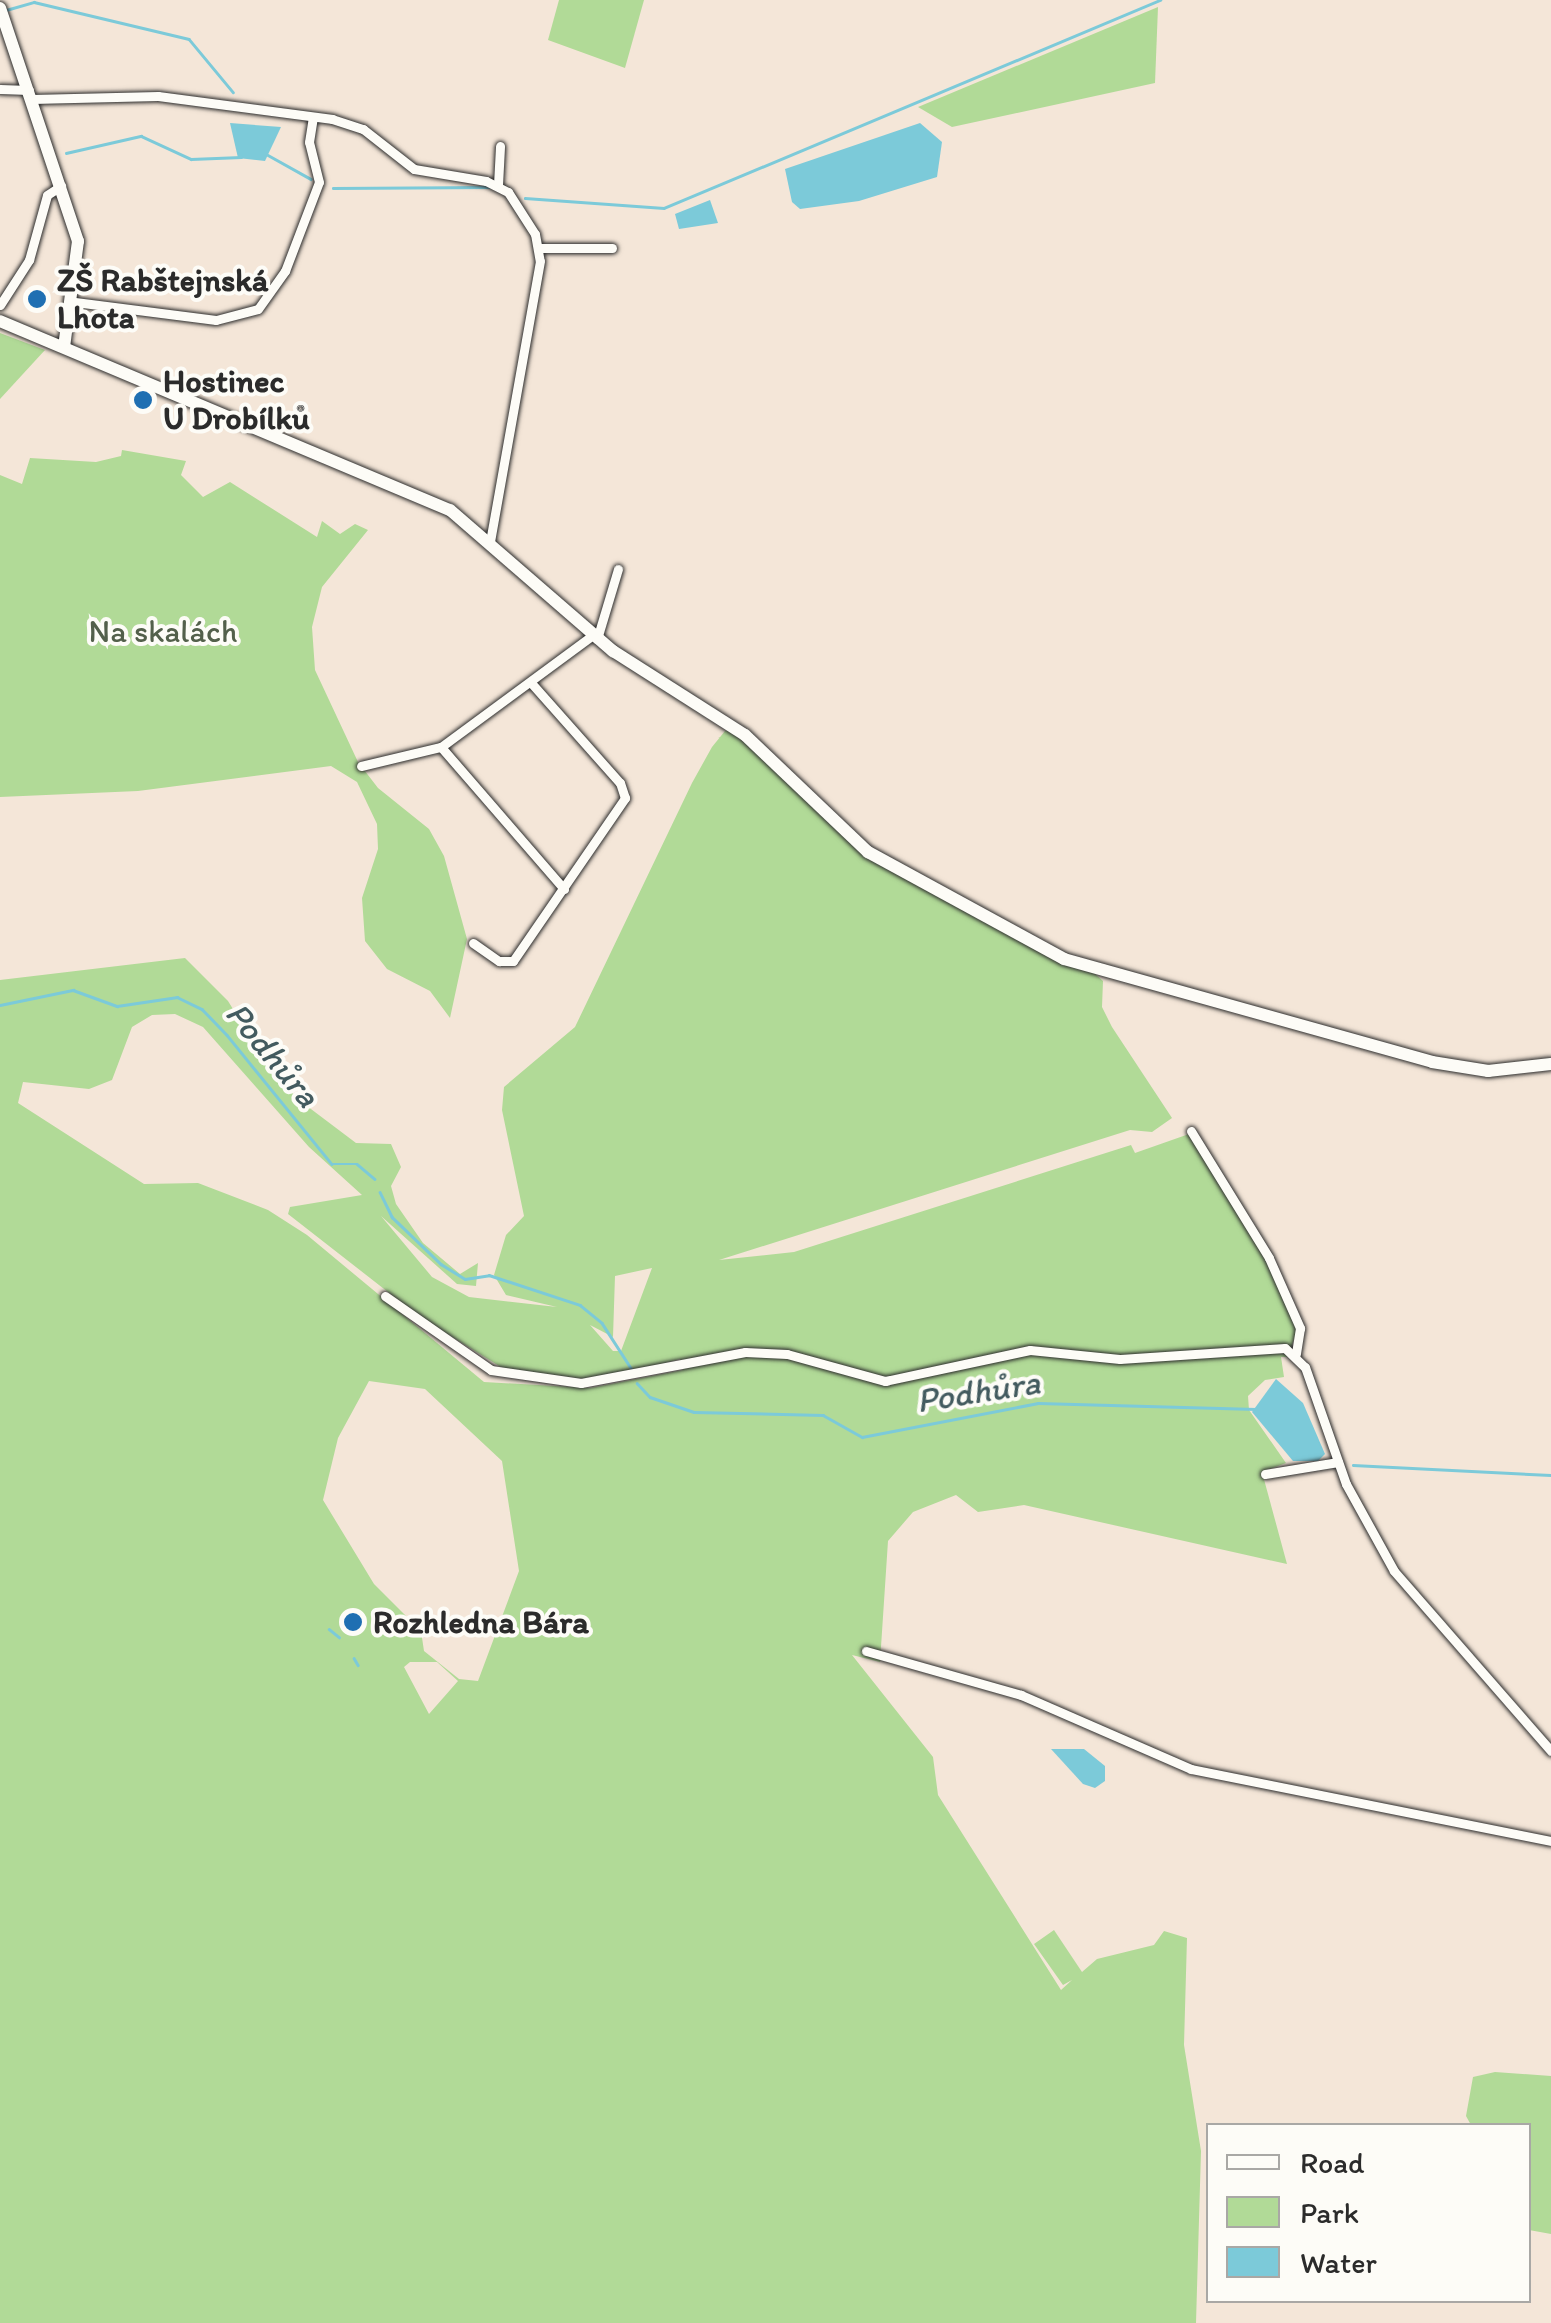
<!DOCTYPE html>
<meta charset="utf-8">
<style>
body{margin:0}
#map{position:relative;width:1551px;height:2323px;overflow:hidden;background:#f4e6d8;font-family:Itim,sans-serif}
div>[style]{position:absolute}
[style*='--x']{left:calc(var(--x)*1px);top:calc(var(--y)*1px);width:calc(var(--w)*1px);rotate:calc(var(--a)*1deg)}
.green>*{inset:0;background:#b1da97}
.water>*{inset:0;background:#7ccad9}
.stream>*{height:2.5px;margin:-1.25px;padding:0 1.25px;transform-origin:1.25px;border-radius:1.25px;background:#7ccad9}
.roads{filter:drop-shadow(0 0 2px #2b2b2b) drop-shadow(0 0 2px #2b2b2b)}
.street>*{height:9px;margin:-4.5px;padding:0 4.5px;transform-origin:4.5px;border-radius:4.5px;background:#fdfcf7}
.secondary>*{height:12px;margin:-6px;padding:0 6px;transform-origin:6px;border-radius:6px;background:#fdfcf7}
.dots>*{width:28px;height:28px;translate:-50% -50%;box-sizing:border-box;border:5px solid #fdfcf7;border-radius:50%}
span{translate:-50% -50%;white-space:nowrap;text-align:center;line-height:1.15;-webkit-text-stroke:8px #fdfcf7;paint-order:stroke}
.poi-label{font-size:32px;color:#2b2b2b;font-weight:700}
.left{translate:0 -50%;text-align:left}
.park-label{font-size:32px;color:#53604b}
.water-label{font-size:35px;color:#435b5f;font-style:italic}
.legend{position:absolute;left:1206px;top:2123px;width:325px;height:180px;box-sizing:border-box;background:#fdfcf7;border:2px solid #a9a8a5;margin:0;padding:12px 18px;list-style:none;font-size:30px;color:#2b2b2b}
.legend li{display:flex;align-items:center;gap:20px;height:50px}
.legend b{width:50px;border:2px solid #a9a8a5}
</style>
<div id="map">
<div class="green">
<div style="clip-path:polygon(559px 0,644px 0,625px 68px,548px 40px)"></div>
<div style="clip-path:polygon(1158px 7px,1155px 83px,952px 127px,918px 107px)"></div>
<div style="clip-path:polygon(0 333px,45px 350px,0 399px)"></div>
<div style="clip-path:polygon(122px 450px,186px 461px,181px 475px,203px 497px,230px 482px,317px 537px,322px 521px,340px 534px,355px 524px,368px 530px,322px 587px,312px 627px,315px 670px,358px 762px,378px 788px,429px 829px,444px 856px,467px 939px,450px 1018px,430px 991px,387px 969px,365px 941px,362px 898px,378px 849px,377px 824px,357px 782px,331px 766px,138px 791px,0 797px,0 475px,22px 484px,30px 458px,96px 462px,121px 456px)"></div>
<div style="clip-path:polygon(evenodd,734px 730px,877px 858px,1094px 973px,1103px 981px,1102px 1007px,1112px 1027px,1172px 1118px,1152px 1132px,1130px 1130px,719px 1260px,794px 1252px,1131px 1145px,1135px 1153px,1189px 1134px,1267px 1261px,1297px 1330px,1288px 1357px,1281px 1357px,1284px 1377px,1265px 1380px,1248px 1396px,1249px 1410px,1286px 1463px,1262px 1472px,1287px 1564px,1024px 1505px,978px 1512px,956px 1495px,913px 1512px,888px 1541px,880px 1662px,852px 1655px,933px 1757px,938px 1795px,1061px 1990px,1072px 1980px,1063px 1985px,1034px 1944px,1054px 1930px,1082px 1972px,1097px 1959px,1154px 1945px,1164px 1931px,1187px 1938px,1184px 2045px,1201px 2151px,1196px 2323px,0 2323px,0 980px,185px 958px,228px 1001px,270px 1069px,299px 1100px,356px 1143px,391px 1144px,401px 1167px,391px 1186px,396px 1204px,423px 1243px,460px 1274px,478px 1263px,476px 1286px,457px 1284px,381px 1216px,432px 1277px,469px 1297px,557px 1307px,506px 1295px,494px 1275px,506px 1235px,524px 1216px,502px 1110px,504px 1087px,575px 1027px,692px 783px,712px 747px,725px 731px,734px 730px,175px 1014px,203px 1027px,309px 1147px,362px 1195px,290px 1207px,288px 1214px,420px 1317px,504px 1369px,600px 1381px,680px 1359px,683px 1370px,590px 1388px,484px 1382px,307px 1235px,268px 1210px,198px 1183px,144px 1184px,18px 1103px,23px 1082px,89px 1089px,112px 1080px,132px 1027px,152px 1015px,175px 1014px,734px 730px,652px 1268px,621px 1351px,613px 1351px,590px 1325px,613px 1337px,615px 1276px,652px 1268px,734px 730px,369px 1381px,425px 1389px,502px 1461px,519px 1571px,478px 1681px,459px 1679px,424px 1651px,421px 1631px,374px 1584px,323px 1500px,338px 1438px,369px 1381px,734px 730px,410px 1662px,437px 1662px,458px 1681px,429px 1714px,404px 1667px,410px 1662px)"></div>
<div style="clip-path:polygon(1495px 2072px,1551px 2076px,1551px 2234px,1529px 2230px,1528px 2126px,1471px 2125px,1466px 2116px,1473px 2077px)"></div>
</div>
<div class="water">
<div style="clip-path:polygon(230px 123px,281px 127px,265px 161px,238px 158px)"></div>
<div style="clip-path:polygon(920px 123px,942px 142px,937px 177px,859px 201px,800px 209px,792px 202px,785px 169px)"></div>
<div style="clip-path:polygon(710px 200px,718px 223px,679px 229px,675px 214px)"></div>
<div style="clip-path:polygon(1276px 1379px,1303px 1403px,1325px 1454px,1318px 1461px,1293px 1461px,1252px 1412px)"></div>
<div style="clip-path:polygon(1051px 1749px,1084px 1749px,1105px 1766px,1105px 1781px,1095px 1788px,1083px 1784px)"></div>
</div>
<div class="stream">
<div style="--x:6;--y:10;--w:29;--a:-16"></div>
<div style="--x:34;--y:2;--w:159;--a:13.4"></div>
<div style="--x:189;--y:39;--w:69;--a:50.3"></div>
<div style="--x:66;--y:153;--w:77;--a:-12.8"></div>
<div style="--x:141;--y:136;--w:55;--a:24.7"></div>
<div style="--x:191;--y:159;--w:50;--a:-2.3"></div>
<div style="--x:268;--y:155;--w:49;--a:29.2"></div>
<div style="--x:333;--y:188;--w:159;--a:-0.4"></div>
<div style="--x:525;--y:198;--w:139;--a:4.1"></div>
<div style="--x:664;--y:208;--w:538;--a:-22.75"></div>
<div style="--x:0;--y:1005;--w:75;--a:-11.6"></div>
<div style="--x:73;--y:990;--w:47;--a:20"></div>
<div style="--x:117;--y:1006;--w:61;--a:-8.5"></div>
<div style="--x:177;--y:997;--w:28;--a:26"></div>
<div style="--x:202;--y:1009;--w:36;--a:46"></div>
<div style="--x:227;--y:1035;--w:166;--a:50.9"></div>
<div style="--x:332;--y:1164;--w:25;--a:0"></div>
<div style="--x:357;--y:1164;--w:23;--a:40"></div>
<div style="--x:380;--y:1192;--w:28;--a:64"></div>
<div style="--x:392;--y:1217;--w:68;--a:43.8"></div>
<div style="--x:441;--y:1264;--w:28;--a:32"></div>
<div style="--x:465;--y:1279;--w:24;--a:-9"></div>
<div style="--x:489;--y:1275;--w:96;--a:18.2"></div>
<div style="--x:580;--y:1305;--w:28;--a:39"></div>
<div style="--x:602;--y:1323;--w:54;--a:57.2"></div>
<div style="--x:637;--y:1383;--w:19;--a:47"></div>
<div style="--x:650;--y:1397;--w:46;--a:18.8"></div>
<div style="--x:694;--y:1412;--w:129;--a:1.3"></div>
<div style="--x:823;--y:1415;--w:45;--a:29.4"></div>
<div style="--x:862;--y:1437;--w:179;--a:-10.9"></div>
<div style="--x:1038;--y:1403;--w:218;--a:1.6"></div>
<div style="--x:1353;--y:1465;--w:198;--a:2.9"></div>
<div style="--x:329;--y:1629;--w:13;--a:39"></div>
<div style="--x:354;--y:1658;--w:8;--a:60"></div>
</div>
<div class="roads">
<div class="street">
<div style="--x:0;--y:89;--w:29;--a:2"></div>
<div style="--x:32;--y:99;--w:126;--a:-1.4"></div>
<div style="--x:158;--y:96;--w:176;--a:7.5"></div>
<div style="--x:332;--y:119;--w:33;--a:18"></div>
<div style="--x:363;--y:129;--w:65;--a:38.1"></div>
<div style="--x:414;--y:169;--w:73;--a:9.5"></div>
<div style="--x:486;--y:181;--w:25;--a:27"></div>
<div style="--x:508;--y:192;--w:50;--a:57.3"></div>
<div style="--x:535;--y:234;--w:27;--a:80"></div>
<div style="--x:540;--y:261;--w:285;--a:100.1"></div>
<div style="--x:498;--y:185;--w:39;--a:-87"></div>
<div style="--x:540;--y:248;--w:72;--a:0"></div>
<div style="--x:75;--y:302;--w:142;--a:7.3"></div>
<div style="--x:216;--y:320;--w:43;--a:-14.7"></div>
<div style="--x:258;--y:309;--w:47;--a:-54.6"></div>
<div style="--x:285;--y:271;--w:95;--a:-69.1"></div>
<div style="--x:319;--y:182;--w:41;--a:-104"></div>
<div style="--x:309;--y:142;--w:25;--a:-81"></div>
<div style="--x:0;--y:305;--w:54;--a:-57.2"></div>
<div style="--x:29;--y:260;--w:67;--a:-74.5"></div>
<div style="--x:47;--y:195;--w:17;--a:-33"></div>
<div style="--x:597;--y:639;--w:73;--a:-73.3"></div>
<div style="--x:441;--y:747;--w:188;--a:49.1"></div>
<div style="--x:361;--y:766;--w:82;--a:-13.4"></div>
<div style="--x:441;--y:747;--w:189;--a:-36.4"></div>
<div style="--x:473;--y:943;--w:32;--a:35"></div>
<div style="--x:499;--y:961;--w:14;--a:0"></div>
<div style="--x:513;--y:961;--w:198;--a:-55.5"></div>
<div style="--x:625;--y:798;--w:16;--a:-108"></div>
<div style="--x:620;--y:783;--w:132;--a:-131.6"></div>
<div style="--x:1191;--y:1131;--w:149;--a:58.4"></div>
<div style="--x:1269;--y:1258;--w:77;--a:66.1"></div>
<div style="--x:1300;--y:1328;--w:26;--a:99"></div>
<div style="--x:385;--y:1296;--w:129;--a:34.9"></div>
<div style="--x:491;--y:1370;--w:91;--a:8.2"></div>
<div style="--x:581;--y:1383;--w:167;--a:-10.7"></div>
<div style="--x:745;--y:1352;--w:42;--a:2.7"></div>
<div style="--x:787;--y:1354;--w:102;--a:15.4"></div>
<div style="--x:885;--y:1381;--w:148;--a:-12.1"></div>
<div style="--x:1030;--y:1350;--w:90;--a:5.7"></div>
<div style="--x:1120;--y:1359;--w:165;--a:-3.8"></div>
<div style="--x:1285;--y:1348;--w:28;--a:44"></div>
<div style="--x:1305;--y:1367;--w:124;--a:70.7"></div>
<div style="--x:1346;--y:1484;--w:99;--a:61.1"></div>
<div style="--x:1394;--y:1571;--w:239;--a:48.9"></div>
<div style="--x:1265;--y:1474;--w:74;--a:-9.3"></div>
<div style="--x:866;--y:1651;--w:161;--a:15.8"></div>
<div style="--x:1021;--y:1695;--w:185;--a:23.5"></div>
<div style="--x:1191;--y:1769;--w:367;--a:11.3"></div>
</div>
<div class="secondary">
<div style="--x:0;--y:8;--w:246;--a:71.5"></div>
<div style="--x:78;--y:241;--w:107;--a:97.5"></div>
<div style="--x:0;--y:321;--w:488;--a:22.8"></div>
<div style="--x:450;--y:510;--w:216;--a:40.9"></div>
<div style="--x:613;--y:651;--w:156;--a:32.5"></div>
<div style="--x:745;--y:735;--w:170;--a:43.6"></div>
<div style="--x:868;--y:852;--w:223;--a:28.6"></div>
<div style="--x:1064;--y:959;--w:382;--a:15.6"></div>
<div style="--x:1432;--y:1062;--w:57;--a:9.1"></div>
<div style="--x:1488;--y:1071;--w:63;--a:-6.3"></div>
</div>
</div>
<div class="dots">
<div style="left:37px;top:299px;background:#1f6fb2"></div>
<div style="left:143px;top:400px;background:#1f6fb2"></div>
<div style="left:353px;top:1622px;background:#1f6fb2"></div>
</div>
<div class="poi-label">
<span class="left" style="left:57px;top:299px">ZŠ Rabštejnská<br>Lhota</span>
<span class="left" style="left:163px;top:400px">Hostinec<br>U Drobílků</span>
<span class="left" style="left:373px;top:1622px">Rozhledna Bára</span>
</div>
<div class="park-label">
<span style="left:163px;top:631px">Na skalách</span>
</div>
<div class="water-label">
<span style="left:273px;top:1054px;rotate:50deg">Podhůra</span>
<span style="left:978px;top:1391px;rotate:-9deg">Podhůra</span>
</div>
<ul class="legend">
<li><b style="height:12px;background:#fdfcf7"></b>Road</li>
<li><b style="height:28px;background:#b1da97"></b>Park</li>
<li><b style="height:28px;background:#7ccad9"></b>Water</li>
</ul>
</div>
